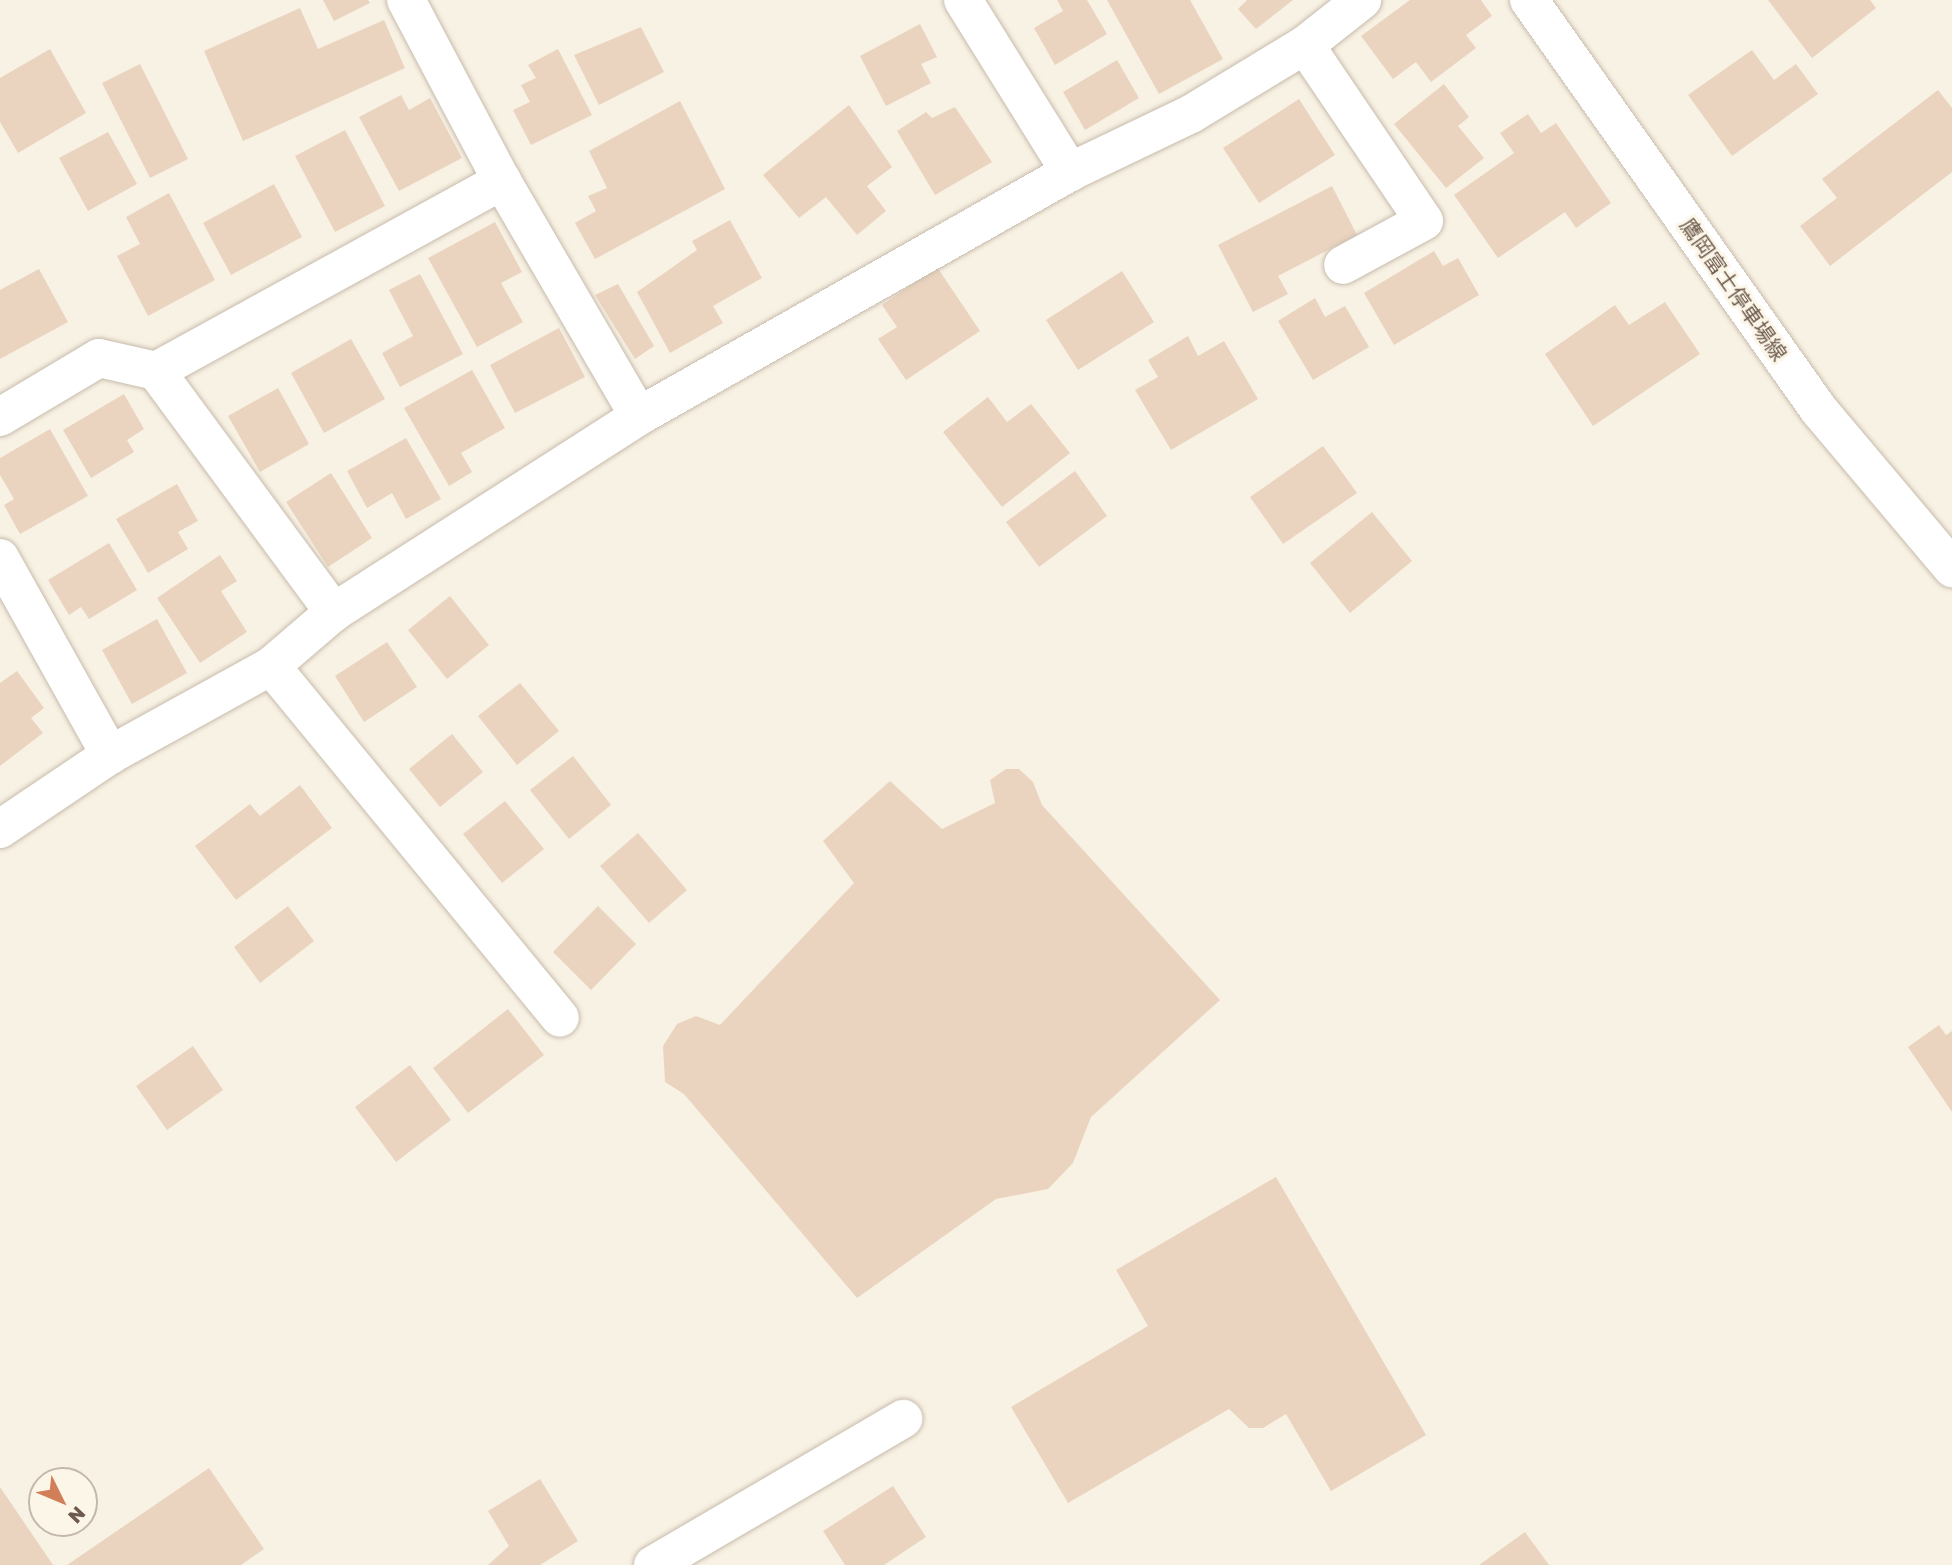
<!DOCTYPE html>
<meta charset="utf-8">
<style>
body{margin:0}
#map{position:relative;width:1952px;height:1565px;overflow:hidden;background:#f8f2e4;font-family:"Golos Text","Noto Sans JP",sans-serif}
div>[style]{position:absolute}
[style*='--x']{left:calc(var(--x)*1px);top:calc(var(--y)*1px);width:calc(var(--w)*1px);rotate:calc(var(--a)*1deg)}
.building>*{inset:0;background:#ead4bf}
.roads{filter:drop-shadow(0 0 2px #c7bbac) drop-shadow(0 0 2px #c7bbac)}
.minor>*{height:38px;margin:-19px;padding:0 19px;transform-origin:19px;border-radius:19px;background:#fff}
.secondary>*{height:38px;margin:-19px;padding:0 19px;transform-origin:19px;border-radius:19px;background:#fff}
span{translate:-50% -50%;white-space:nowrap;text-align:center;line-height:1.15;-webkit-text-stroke:6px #fcf6e9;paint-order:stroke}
.street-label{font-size:21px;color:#6d5b4d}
.north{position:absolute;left:28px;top:1467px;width:70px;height:70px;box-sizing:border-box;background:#fcf6e9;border:2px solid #c3b8ab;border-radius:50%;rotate:133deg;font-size:19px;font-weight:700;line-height:28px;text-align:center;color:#6d5b4d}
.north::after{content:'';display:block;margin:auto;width:24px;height:32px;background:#d27f59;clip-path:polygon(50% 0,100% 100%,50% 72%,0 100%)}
</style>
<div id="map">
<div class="building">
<div style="clip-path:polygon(323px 0,368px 0,370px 3px,334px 21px)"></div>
<div style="clip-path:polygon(1057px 0,1087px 0,1107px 34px,1055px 65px,1034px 28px,1063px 11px)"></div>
<div style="clip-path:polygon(1107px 0,1190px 0,1223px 59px,1159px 94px)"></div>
<div style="clip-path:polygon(1247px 0,1293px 0,1256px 29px,1238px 9px)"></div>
<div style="clip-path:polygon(1410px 0,1481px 0,1492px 16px,1466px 35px,1476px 48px,1431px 82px,1416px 62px,1393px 79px,1361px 36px)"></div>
<div style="clip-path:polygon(1768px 0,1870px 0,1876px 8px,1812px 58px)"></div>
<div style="clip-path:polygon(300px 8px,318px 49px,384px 20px,405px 68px,243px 141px,204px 51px)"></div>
<div style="clip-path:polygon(920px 24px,937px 57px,921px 64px,931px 83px,886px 106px,860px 56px)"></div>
<div style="clip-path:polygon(641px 27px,664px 72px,599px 105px,574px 55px)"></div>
<div style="clip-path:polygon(50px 49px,86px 113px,18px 153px,0 122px,0 78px)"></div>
<div style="clip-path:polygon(558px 49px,592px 115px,531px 145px,513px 110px,530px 102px,521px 85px,536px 78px,528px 65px)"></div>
<div style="clip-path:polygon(1752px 50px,1774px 80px,1796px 64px,1818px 94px,1732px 156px,1688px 95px)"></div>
<div style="clip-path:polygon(1117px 60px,1139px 98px,1085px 130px,1063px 92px)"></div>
<div style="clip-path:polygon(140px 64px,188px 159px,150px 178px,102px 83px)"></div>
<div style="clip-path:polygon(1444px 84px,1469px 117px,1458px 126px,1484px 158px,1446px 188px,1394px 124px)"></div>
<div style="clip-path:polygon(1938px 90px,1952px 108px,1952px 172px,1830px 266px,1800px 226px,1837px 198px,1822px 179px)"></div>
<div style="clip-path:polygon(401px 95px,409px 110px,430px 98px,462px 158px,399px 191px,359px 117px)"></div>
<div style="clip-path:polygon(1299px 99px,1335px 155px,1259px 203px,1223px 148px)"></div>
<div style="clip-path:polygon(680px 101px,725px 189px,595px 259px,575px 223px,596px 211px,588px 196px,607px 188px,589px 151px)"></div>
<div style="clip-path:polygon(849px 105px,892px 167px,867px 186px,886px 211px,857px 235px,826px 197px,799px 218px,763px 175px)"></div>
<div style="clip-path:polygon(955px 107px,992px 162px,935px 195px,897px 131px,926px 112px,932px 118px)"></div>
<div style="clip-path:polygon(1528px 114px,1541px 133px,1556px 123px,1611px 203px,1576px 228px,1565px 212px,1498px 258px,1454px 195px,1514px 153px,1500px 133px)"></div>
<div style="clip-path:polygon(345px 130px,385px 206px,335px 232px,295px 156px)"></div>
<div style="clip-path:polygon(108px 132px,137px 184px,88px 211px,59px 158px)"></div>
<div style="clip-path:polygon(274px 184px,302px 237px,231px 275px,203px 223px)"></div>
<div style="clip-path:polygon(1332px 186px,1357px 235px,1278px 276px,1288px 294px,1253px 312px,1218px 245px)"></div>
<div style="clip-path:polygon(169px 193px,215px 280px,148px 316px,117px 256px,140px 244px,126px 217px)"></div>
<div style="clip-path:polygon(730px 220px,762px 278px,713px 306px,723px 323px,670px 353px,637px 292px,697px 250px,692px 241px)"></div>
<div style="clip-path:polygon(495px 222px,522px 272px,501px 283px,523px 322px,477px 347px,428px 258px)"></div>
<div style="clip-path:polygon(1434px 251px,1443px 266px,1458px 258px,1479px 295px,1394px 345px,1364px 293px)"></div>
<div style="clip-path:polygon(937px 267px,980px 331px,906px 380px,878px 339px,897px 327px,882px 305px)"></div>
<div style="clip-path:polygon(39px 269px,68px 322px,0 359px,0 290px)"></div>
<div style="clip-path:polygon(1122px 271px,1154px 322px,1078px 370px,1046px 320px)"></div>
<div style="clip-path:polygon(420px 274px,463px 354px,400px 387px,382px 353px,413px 336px,389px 290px)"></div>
<div style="clip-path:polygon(618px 284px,654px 346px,635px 359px,595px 295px)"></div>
<div style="clip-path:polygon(1315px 298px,1325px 317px,1345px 306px,1369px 347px,1313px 380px,1278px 321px)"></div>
<div style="clip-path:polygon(1665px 302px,1700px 354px,1593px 426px,1545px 354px,1615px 305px,1629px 325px)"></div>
<div style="clip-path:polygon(559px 328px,585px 377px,515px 413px,490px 365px)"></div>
<div style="clip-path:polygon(1188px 336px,1198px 356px,1224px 341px,1258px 399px,1171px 450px,1135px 390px,1158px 377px,1148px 360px)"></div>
<div style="clip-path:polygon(351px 339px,385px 399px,324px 433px,291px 373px)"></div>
<div style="clip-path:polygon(472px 370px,505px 428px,461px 453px,472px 472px,449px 486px,404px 408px)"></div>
<div style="clip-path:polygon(278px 388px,309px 444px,260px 472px,228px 416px)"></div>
<div style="clip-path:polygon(124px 394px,144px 429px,127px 440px,134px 452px,91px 478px,63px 430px)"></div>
<div style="clip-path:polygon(988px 397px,1007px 422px,1031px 404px,1070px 453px,1002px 507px,943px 432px)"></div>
<div style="clip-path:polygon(50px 429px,88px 496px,20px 534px,4px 505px,14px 499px,0 475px,0 458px)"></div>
<div style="clip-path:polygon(406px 438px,441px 499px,406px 519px,392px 493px,367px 508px,347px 471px)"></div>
<div style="clip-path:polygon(1323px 446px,1357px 493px,1283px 544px,1250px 497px)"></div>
<div style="clip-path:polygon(1075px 471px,1107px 516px,1039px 567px,1006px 522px)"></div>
<div style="clip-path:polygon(331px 473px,372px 538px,328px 567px,286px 502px)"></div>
<div style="clip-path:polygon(177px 484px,198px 521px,178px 532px,188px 549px,148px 573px,116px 519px)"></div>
<div style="clip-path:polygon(1372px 512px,1412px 561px,1350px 613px,1310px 563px)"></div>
<div style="clip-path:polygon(109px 543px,137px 590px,89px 619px,81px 607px,69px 615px,48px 580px)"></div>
<div style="clip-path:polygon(220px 555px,237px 581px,221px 591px,247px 632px,200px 663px,157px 598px)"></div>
<div style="clip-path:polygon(450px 596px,489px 645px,447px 679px,408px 630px)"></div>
<div style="clip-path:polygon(157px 619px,187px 673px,132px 704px,102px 650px)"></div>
<div style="clip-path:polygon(387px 642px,417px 687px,364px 722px,335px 676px)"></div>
<div style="clip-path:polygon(17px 671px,44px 708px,31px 718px,43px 733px,0 766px,0 683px)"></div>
<div style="clip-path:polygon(520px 683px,559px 731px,517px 765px,478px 716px)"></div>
<div style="clip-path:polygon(452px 734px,483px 772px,440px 807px,409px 769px)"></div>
<div style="clip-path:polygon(573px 756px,611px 805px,569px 839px,530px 790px)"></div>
<div style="clip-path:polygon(1006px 769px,1019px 769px,1033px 782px,1042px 805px,1220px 1000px,1091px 1117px,1073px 1163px,1048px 1189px,996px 1199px,857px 1298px,684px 1094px,665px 1082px,663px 1046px,677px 1024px,696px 1016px,720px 1025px,854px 883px,823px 841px,890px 781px,942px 829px,995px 803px,990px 780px)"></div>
<div style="clip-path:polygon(300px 785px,332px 828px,236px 900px,195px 846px,250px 804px,260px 816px)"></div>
<div style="clip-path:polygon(505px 801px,544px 849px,502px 883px,463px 834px)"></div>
<div style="clip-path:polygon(638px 833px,687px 890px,649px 923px,600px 866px)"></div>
<div style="clip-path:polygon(288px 906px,314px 941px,260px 983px,234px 947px)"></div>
<div style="clip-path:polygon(598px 906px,636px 944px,591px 990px,553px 952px)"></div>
<div style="clip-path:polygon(508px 1009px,544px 1055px,468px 1113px,433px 1068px)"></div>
<div style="clip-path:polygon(1939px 1025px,1946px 1035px,1952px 1031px,1952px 1112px,1908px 1047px)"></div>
<div style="clip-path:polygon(193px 1046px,223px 1090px,167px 1130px,136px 1086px)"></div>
<div style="clip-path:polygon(410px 1065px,451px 1120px,396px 1162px,355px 1107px)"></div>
<div style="clip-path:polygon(1276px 1177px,1426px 1435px,1331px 1491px,1286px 1414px,1263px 1428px,1249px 1428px,1229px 1409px,1068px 1503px,1011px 1407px,1148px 1326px,1116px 1270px)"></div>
<div style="clip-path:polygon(209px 1468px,264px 1549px,241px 1565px,67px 1565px)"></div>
<div style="clip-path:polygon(540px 1479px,578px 1541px,540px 1565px,488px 1565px,509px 1546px,488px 1511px)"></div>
<div style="clip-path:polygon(893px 1486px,926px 1537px,884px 1565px,845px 1565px,823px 1531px)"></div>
<div style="clip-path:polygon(0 1487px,53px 1565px,0 1565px)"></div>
<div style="clip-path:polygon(1525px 1532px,1549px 1565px,1479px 1565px)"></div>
</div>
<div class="roads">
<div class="minor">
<div style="--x:406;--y:0;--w:205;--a:62.1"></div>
<div style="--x:502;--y:181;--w:272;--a:59.8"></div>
<div style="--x:963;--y:0;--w:203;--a:58.1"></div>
<div style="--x:1305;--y:45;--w:212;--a:55.9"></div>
<div style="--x:1424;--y:221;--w:92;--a:151.5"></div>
<div style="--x:156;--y:371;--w:300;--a:53.6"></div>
<div style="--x:0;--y:417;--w:115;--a:-30.8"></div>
<div style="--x:99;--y:358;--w:58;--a:12.8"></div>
<div style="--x:156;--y:371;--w:395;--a:-28.8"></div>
<div style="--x:0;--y:558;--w:226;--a:60.8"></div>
<div style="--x:271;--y:666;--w:455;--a:50.6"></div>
<div style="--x:0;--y:829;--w:133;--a:-33.9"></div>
<div style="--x:110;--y:755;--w:184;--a:-28.9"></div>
<div style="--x:271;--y:666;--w:83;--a:-40.6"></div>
<div style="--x:334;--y:612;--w:363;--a:-32.7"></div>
<div style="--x:639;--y:416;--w:495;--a:-29.5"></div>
<div style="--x:1070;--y:172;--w:134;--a:-25.6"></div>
<div style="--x:1191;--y:114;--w:133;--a:-31.2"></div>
<div style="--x:1305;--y:45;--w:73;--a:-38.3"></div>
<div style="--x:653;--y:1565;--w:290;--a:-30.3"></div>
</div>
<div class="secondary">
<div style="--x:1529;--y:0;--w:502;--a:54.73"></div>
<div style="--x:1819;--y:410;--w:207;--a:49.9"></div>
</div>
</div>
<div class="street-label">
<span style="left:1734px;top:289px;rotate:55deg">鷹岡富士停車場線</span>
</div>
<div class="north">N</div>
</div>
